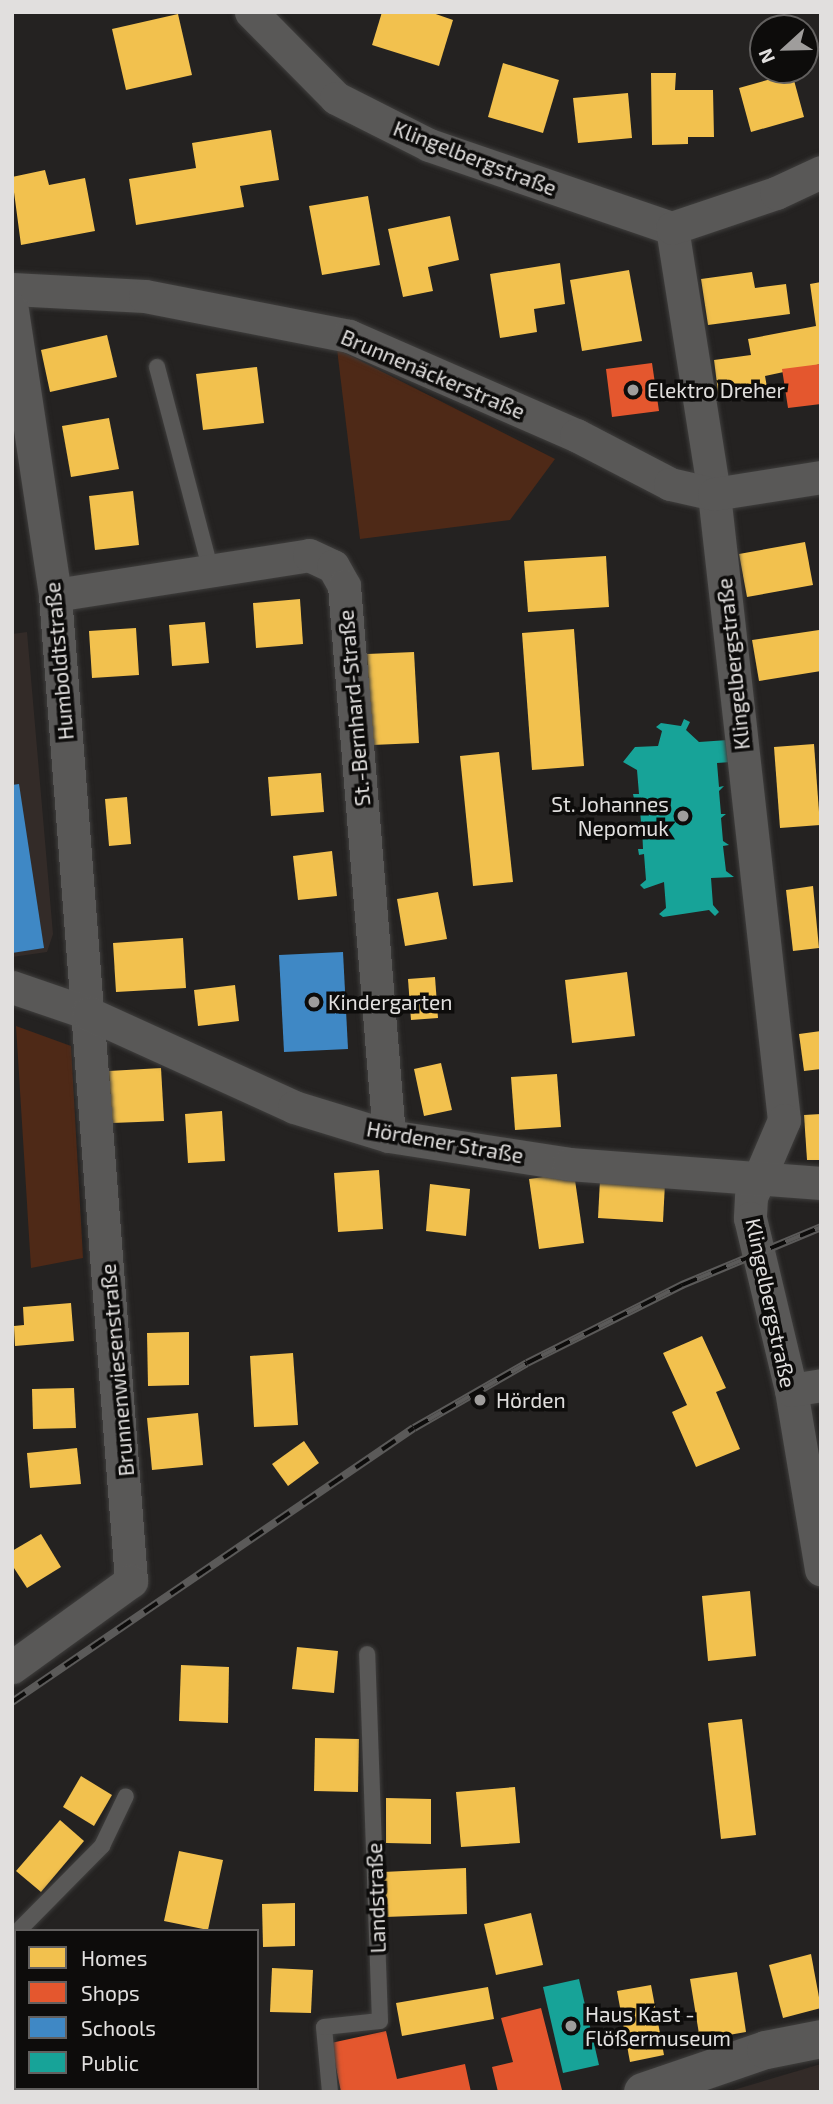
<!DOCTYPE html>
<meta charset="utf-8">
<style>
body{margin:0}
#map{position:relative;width:833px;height:2104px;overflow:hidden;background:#242221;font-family:"Exo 2",sans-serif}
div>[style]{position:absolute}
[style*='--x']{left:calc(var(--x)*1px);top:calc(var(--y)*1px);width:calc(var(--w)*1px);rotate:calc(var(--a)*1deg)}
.built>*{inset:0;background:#332b28}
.green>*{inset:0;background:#4e2917}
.homes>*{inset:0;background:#f2c14e}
.shops>*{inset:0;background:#e4572e}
.schools>*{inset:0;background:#3f88c5}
.public>*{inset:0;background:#17a398}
.roads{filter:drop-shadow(0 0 2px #3f3e3d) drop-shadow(0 0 2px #3f3e3d)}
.service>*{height:16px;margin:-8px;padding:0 8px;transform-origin:8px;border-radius:8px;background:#595857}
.minor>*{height:33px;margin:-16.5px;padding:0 16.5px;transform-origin:16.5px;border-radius:16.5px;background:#595857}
.tertiary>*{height:38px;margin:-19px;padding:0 19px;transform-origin:19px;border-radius:19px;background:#595857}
.rail>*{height:8px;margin-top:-4px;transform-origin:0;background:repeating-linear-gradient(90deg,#0d0c0b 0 16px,#5b5a59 0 32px);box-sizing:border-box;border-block:2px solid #5b5a59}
.dots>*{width:19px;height:19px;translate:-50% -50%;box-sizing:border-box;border:4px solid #0d0c0b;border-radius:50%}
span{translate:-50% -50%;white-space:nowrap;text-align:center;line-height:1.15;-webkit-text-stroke:7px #0d0c0b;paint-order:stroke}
.street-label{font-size:21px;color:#e1dfde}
.poi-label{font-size:21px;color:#e1dfde}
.left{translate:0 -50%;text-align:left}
.right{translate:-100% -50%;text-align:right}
.frame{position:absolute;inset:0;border:14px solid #e1dfde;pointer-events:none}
.legend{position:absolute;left:14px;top:1929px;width:245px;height:161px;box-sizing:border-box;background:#0d0c0b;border:2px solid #62605f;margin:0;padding:9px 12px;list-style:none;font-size:21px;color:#e1dfde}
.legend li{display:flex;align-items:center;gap:14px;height:35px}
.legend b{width:35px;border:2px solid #62605f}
.north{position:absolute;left:749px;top:14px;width:70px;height:70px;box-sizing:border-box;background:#0d0c0b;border:2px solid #62605f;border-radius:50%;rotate:248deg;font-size:19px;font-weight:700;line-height:28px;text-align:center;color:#e1dfde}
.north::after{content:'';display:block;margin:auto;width:24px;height:32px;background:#9f9d9c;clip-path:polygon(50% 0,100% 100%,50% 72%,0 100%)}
</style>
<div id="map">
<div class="built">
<div style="clip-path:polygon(27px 632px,53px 934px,47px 952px,12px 957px,12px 634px)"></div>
<div style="clip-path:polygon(821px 2064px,821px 2092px,727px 2092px)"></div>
</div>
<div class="green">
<div style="clip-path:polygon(337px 349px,555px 459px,510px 520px,360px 539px)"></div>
<div style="clip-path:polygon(16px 1026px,71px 1046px,83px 1258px,31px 1268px)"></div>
</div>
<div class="homes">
<div style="clip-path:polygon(382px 12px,430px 12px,453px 20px,439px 66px,372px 45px)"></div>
<div style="clip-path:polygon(178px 14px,192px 75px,126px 90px,112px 29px)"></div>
<div style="clip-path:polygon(503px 63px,559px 80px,543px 133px,488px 117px)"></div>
<div style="clip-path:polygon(651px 73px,676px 73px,675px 90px,713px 90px,714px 137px,688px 137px,688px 144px,652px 145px)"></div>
<div style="clip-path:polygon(792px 73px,804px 117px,751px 132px,739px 88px)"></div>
<div style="clip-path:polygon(628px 93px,632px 138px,578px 143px,573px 98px)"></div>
<div style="clip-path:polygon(271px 130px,279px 180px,240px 186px,244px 207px,136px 225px,129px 179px,196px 168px,192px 143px)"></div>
<div style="clip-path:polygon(45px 170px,49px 185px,85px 178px,95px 231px,21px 245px,12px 177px)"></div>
<div style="clip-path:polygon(368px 196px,380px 265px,322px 275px,309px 206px)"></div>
<div style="clip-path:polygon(450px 216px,459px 260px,428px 267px,433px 291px,403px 297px,388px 229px)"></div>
<div style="clip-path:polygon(560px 263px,565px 304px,534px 309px,537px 332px,500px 338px,490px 274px)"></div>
<div style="clip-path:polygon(629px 270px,642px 341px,582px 351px,570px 280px)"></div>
<div style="clip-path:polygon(752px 272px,755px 288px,786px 284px,790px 314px,708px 325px,701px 279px)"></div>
<div style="clip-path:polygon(821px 282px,821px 364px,765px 376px,768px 393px,719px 400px,714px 360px,751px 355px,748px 339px,816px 326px,810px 284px)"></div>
<div style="clip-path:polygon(107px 335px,117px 377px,50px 392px,41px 350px)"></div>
<div style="clip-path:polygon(257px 367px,264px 423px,203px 430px,196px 374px)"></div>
<div style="clip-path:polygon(109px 418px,119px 469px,71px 477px,62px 426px)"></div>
<div style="clip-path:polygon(133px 491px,139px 545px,95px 550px,89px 496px)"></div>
<div style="clip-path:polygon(805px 542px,813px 585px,747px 597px,739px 554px)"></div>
<div style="clip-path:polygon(606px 556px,609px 607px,528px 612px,524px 561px)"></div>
<div style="clip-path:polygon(300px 599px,303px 644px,256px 648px,253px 603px)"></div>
<div style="clip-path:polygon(205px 622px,209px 663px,172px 666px,169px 625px)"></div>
<div style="clip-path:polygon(136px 628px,139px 675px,92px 678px,89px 631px)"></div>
<div style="clip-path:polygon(574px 629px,584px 766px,532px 770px,522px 633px)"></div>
<div style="clip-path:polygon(819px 630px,821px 671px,759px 681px,752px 640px)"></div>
<div style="clip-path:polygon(414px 652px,419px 743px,372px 745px,367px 654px)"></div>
<div style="clip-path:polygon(814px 744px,820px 825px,780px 828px,774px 747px)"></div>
<div style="clip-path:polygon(499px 752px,513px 882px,473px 886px,460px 756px)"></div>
<div style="clip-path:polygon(321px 773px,324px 812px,271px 816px,268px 777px)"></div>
<div style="clip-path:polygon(127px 797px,131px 844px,109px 846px,105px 799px)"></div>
<div style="clip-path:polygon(332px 851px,337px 896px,298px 900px,293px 856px)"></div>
<div style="clip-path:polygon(813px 886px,819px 948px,793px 951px,786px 890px)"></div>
<div style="clip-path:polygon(438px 892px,447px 939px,405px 946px,397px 899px)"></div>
<div style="clip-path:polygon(183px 938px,186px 988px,116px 992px,113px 943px)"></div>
<div style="clip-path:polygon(627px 972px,635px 1036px,572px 1043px,565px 980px)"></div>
<div style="clip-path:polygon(435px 977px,438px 1018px,411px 1020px,408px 979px)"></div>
<div style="clip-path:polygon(235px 985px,239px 1021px,198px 1026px,194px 990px)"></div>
<div style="clip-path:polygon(821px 1031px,821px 1069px,804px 1071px,799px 1034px)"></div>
<div style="clip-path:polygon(441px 1063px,452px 1110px,424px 1116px,414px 1069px)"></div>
<div style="clip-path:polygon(161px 1068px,164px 1121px,112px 1123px,109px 1071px)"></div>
<div style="clip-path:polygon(557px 1074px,561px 1127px,515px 1130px,511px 1077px)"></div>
<div style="clip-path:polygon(222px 1111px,225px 1161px,188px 1163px,185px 1114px)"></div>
<div style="clip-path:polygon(821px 1114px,821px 1160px,807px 1160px,804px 1115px)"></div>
<div style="clip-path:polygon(379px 1170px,383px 1229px,338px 1232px,334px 1173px)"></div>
<div style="clip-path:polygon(574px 1173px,584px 1243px,539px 1249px,529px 1179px)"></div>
<div style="clip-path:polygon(600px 1180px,665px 1183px,663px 1222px,598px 1218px)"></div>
<div style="clip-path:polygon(430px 1184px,470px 1189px,466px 1236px,426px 1231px)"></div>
<div style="clip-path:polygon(71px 1303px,74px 1341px,15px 1346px,14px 1326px,24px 1325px,23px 1307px)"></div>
<div style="clip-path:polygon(189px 1332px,189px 1385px,148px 1386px,147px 1333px)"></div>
<div style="clip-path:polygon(702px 1336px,726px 1388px,716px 1392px,740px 1449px,696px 1467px,672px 1412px,687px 1405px,663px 1353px)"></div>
<div style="clip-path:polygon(293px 1353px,298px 1425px,254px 1427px,250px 1356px)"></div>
<div style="clip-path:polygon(74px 1388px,76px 1428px,33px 1429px,32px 1389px)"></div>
<div style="clip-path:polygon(198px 1413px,203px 1465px,152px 1470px,147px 1418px)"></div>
<div style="clip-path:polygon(304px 1441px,319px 1463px,288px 1486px,272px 1464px)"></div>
<div style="clip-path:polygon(77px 1448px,81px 1484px,30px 1488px,27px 1453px)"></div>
<div style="clip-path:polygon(41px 1534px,61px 1567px,27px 1588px,12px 1565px,12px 1551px)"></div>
<div style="clip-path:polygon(750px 1591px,756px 1656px,708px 1661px,702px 1596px)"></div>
<div style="clip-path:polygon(297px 1647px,338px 1651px,334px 1693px,292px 1689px)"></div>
<div style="clip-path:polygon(181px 1665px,229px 1667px,228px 1723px,179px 1721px)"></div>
<div style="clip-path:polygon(742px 1719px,756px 1835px,721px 1839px,708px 1723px)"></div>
<div style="clip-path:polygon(315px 1738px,359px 1739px,358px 1792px,314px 1791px)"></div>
<div style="clip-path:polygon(81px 1776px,112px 1795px,94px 1826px,63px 1807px)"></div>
<div style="clip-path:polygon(515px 1787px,520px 1843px,461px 1847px,456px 1792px)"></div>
<div style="clip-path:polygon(386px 1798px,431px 1799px,431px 1844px,386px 1843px)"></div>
<div style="clip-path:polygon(60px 1820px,84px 1841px,41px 1892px,16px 1871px)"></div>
<div style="clip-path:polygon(179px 1851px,223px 1860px,208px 1930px,164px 1921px)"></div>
<div style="clip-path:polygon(466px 1868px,467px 1914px,385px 1917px,383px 1872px)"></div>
<div style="clip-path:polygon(295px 1903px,295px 1946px,263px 1947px,262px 1904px)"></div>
<div style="clip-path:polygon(531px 1913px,543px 1965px,496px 1975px,484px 1924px)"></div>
<div style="clip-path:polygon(811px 1954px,821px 2008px,783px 2018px,769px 1965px)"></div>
<div style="clip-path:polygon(272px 1968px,313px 1970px,311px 2013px,270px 2012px)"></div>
<div style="clip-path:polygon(737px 1972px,746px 2032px,700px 2040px,690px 1979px)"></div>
<div style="clip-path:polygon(651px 1985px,664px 2055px,630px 2062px,617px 1991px)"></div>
<div style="clip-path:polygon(488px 1987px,494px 2019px,402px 2036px,396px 2003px)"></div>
<div style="clip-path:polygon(25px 2088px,52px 2088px,58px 2092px,23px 2092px)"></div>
</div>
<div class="shops">
<div style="clip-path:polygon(652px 363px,659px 411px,612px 417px,606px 369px)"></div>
<div style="clip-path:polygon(821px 364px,821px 404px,788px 408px,782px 369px)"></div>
<div style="clip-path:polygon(541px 2008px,562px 2090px,498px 2092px,492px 2067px,513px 2062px,501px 2018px)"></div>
<div style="clip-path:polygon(386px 2031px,397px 2079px,465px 2064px,471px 2092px,341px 2092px,331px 2043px)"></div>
</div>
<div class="schools">
<div style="clip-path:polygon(19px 784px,44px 948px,12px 953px,12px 785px)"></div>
<div style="clip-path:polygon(343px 952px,348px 1049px,284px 1052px,279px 955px)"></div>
</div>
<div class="public">
<div style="clip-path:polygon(684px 719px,690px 722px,686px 730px,699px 742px,728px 740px,731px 762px,717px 763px,719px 787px,724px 786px,719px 791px,721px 814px,726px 814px,721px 818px,723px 841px,729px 845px,723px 846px,726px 871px,734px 877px,711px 878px,713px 905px,719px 912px,715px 916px,709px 910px,663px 917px,659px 914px,666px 908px,664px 882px,644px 889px,640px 885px,646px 880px,644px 854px,639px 855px,638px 849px,643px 849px,642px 827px,636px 827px,636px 822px,641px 822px,639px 799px,634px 799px,633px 794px,639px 794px,637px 770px,623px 762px,635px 747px,658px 746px,662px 731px,656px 727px,661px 723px,681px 726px)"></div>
<div style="clip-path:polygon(579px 1979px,599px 2065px,563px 2073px,543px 1987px)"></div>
</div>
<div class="roads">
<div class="service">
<div style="--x:157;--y:367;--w:211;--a:75.2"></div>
<div style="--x:18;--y:1931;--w:120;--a:-45.3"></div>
<div style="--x:102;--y:1846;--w:55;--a:-64.4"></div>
<div style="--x:330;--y:2092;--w:65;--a:-95.3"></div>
<div style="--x:324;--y:2027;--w:56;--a:-6.1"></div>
<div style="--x:380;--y:2021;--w:367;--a:-92"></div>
</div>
<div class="minor">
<div style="--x:251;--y:12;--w:121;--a:45.3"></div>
<div style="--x:336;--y:98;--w:104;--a:26.8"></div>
<div style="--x:429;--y:145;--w:257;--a:18.9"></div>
<div style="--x:672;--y:228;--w:269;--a:81"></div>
<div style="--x:714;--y:494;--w:630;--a:83.62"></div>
<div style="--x:784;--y:1120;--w:84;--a:113.2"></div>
<div style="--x:751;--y:1197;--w:21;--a:93"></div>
<div style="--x:750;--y:1218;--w:177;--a:76.6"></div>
<div style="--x:791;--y:1390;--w:182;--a:80.5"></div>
<div style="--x:672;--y:228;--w:110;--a:-18.6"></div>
<div style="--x:776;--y:193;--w:50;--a:-25"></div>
<div style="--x:12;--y:289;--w:133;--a:3"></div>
<div style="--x:145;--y:296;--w:208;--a:11.1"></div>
<div style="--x:349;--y:336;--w:248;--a:23.6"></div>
<div style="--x:576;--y:435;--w:106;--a:27.5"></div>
<div style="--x:670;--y:484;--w:45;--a:12.8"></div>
<div style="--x:714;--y:494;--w:108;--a:-9"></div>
<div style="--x:12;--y:310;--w:288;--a:81.4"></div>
<div style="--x:55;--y:595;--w:989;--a:85.59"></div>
<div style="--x:131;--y:1581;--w:147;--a:144.1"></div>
<div style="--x:55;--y:595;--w:257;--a:-8.9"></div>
<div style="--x:309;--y:555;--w:26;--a:25"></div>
<div style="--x:333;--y:566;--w:23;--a:61"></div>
<div style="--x:344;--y:586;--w:552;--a:85.32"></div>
<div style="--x:12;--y:987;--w:80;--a:18.9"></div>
<div style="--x:88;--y:1013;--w:226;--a:24.5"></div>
<div style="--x:294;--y:1107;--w:99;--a:17"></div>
<div style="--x:389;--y:1136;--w:182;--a:8.8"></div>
<div style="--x:569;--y:1164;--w:253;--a:4.3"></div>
<div style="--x:791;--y:1390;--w:30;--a:-9"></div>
</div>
<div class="tertiary">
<div style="--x:643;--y:2092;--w:130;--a:-18.9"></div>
<div style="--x:766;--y:2050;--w:56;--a:-11.3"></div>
</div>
</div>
<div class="rail">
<div style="--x:12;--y:1702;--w:486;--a:-34.3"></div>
<div style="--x:414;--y:1428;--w:130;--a:-29.9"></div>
<div style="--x:527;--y:1363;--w:174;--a:-26.7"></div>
<div style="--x:682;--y:1285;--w:151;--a:-22.6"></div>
</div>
<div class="dots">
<div style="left:633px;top:390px;background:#9f9d9c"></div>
<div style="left:683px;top:816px;background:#9f9d9c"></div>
<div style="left:314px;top:1002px;background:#9f9d9c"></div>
<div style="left:480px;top:1400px;background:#9f9d9c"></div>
<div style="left:571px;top:2026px;background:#9f9d9c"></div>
</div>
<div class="street-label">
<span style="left:475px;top:158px;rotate:21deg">Klingelbergstraße</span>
<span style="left:433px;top:374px;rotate:23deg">Brunnenäckerstraße</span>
<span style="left:59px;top:661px;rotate:-95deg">Humboldtstraße</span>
<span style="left:733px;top:664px;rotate:-96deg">Klingelbergstraße</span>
<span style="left:354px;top:708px;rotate:-95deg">St.-Bernhard-Straße</span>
<span style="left:445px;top:1142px;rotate:10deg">Hördener Straße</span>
<span style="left:771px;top:1303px;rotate:78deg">Klingelbergstraße</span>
<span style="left:117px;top:1370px;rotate:-95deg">Brunnenwiesenstraße</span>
<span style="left:376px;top:1898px;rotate:-92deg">Landstraße</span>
</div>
<div class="poi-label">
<span class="left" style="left:647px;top:390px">Elektro Dreher</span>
<span class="right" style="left:669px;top:816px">St. Johannes<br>Nepomuk</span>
<span class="left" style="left:328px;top:1002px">Kindergarten</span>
<span class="left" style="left:496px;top:1400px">Hörden</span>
<span class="left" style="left:585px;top:2026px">Haus Kast -<br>Flößermuseum</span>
</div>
<div class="frame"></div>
<ul class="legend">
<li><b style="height:19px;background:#f2c14e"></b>Homes</li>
<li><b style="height:19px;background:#e4572e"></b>Shops</li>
<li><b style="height:19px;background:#3f88c5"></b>Schools</li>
<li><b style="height:19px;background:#17a398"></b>Public</li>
</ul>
<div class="north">N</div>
</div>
